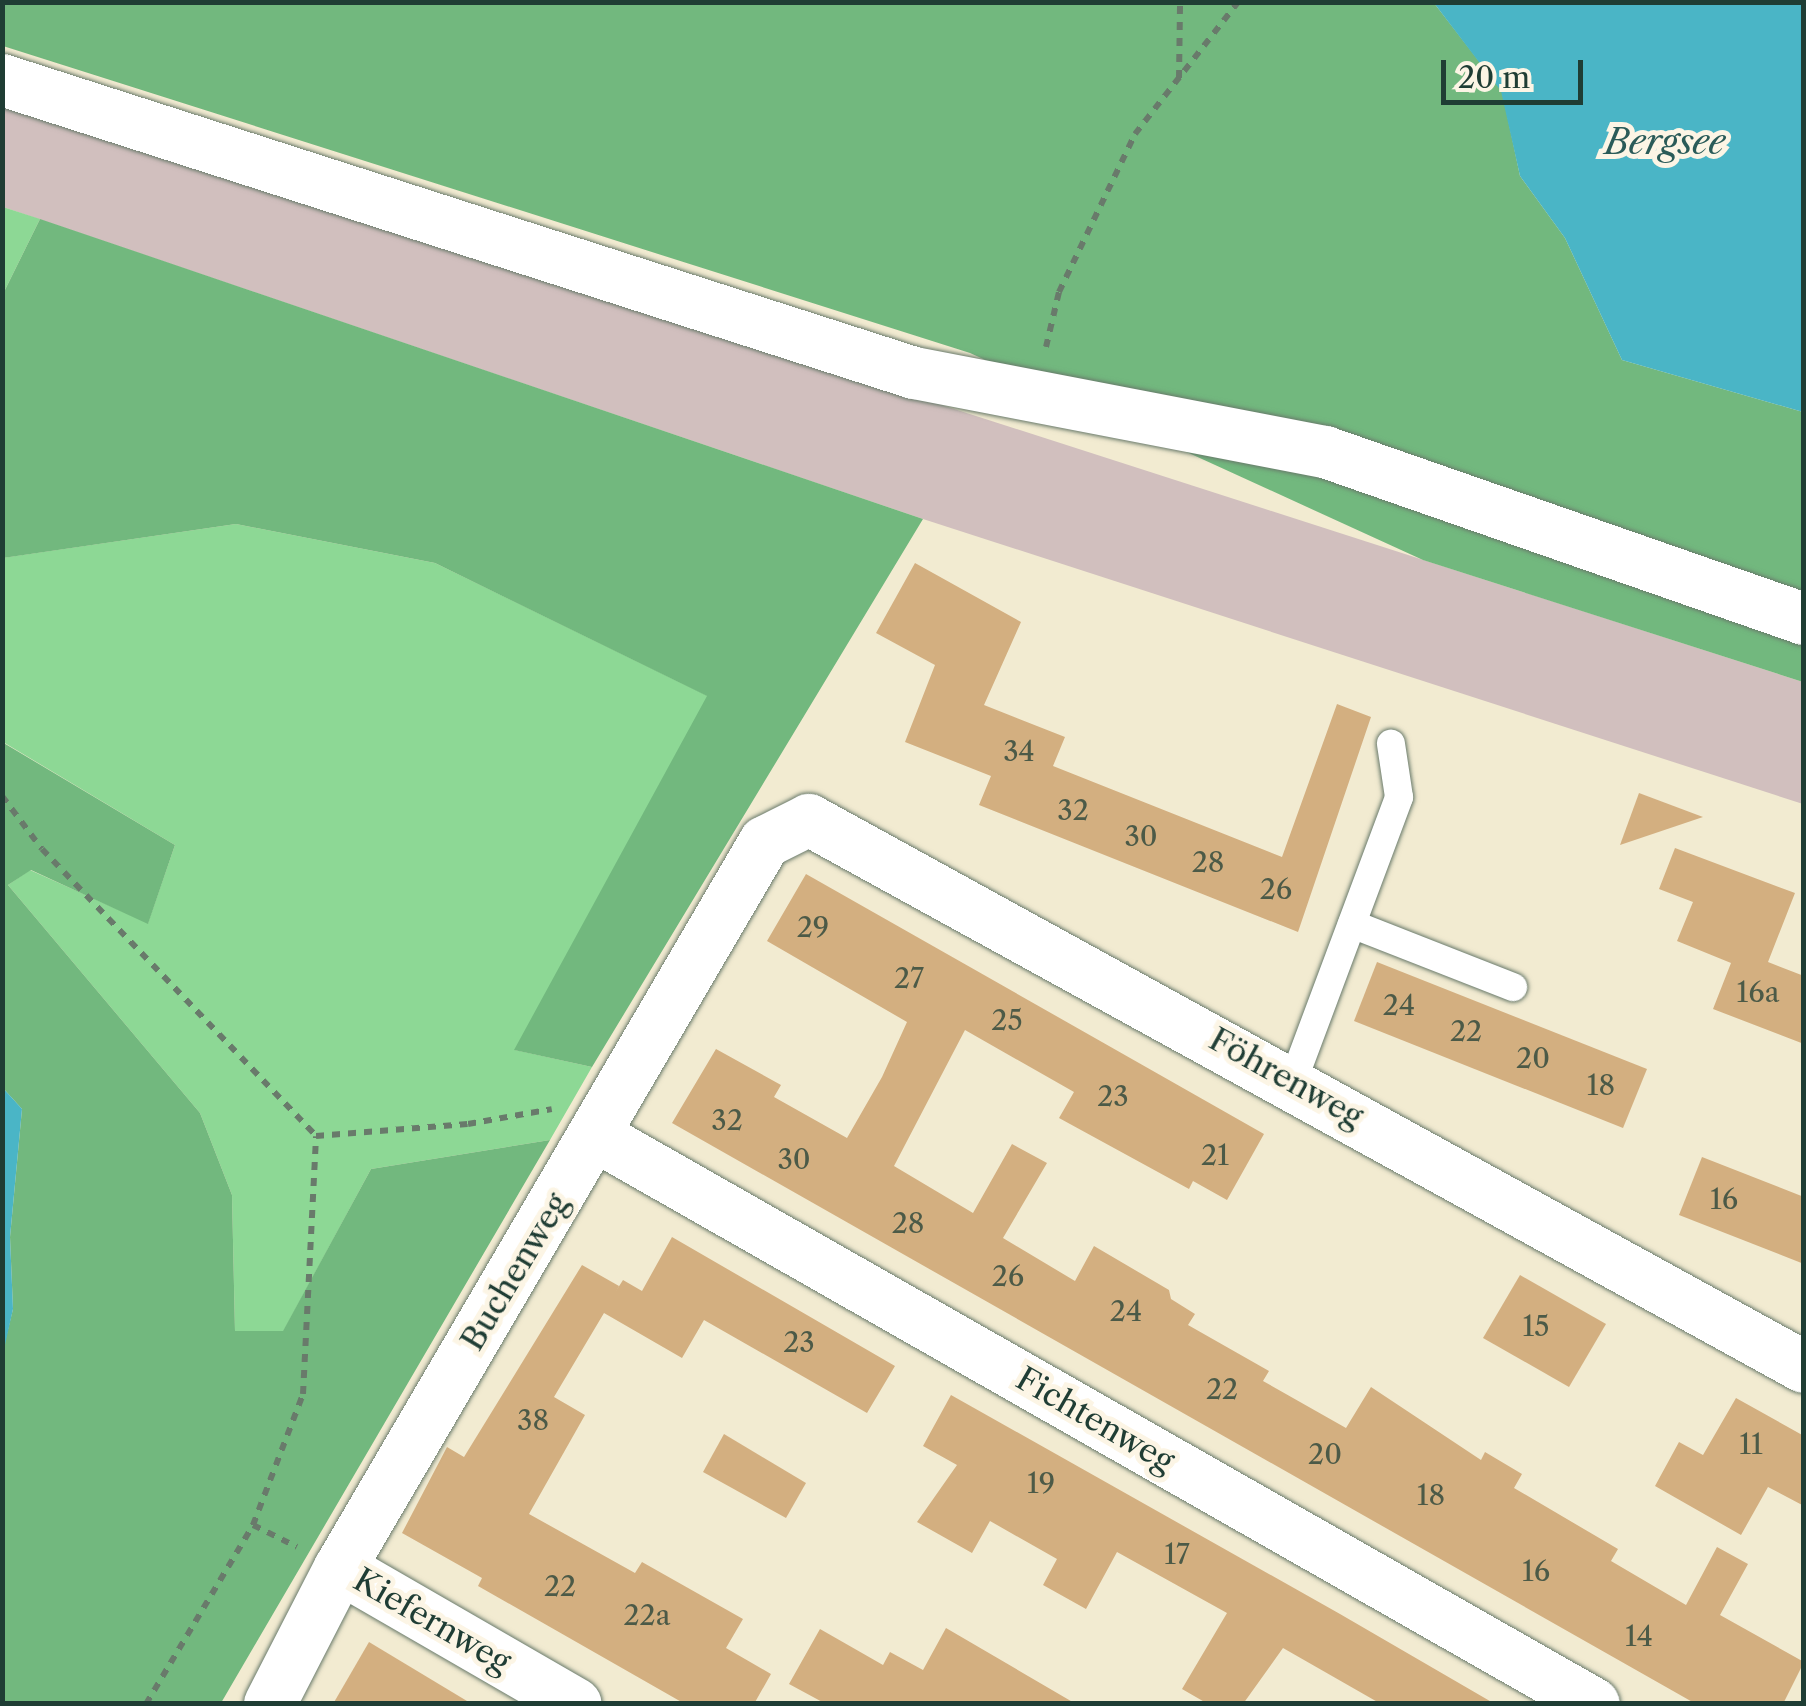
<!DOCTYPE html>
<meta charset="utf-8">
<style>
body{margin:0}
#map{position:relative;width:1806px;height:1706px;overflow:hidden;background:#f2ebd1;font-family:"Libre Caslon Text",serif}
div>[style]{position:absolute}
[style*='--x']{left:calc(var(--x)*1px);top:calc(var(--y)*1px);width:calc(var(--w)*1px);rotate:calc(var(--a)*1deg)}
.industrial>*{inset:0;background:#d1bfbe}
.green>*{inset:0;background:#8dd895}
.forest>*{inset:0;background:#72b87e}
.water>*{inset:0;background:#4ab5c6}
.building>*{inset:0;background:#d3af80}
.path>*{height:6px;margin-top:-3px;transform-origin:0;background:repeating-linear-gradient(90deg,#697a6b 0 8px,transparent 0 16px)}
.roads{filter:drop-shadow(0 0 2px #697a6b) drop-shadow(0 0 2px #697a6b)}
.service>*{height:28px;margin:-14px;padding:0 14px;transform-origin:14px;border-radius:14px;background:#fff}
.minor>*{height:52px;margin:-26px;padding:0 26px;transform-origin:26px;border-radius:26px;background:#fff}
span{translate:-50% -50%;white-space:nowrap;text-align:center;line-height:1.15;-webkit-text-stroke:10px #fcf5e5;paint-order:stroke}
.number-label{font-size:28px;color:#4c5a47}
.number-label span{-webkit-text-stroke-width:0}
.street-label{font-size:32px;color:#1f3d34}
.water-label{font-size:35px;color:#2a5b58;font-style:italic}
.frame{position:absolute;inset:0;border:5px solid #1f3d34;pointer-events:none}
.scale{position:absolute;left:1441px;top:60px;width:142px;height:45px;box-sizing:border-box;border:5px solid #1f3d34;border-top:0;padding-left:12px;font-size:30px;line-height:35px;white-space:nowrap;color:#1f3d34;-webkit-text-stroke:8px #fcf5e5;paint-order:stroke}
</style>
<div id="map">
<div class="industrial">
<div style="clip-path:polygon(3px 103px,1803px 682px,1803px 804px,923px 519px,3px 207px)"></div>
</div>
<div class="green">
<div style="clip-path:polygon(3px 207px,40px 219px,3px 294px,2px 207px)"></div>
<div style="clip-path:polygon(236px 524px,435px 563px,708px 696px,515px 1050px,592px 1067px,550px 1140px,371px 1169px,283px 1332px,235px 1331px,232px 1195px,200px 1113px,8px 885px,30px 870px,148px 923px,175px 845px,3px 742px,2px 558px)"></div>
</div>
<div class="forest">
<div style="clip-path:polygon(3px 2px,1434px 3px,1502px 91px,1520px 176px,1565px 238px,1622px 360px,1803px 412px,1803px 682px,1423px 560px,970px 353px,3px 46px)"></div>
<div style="clip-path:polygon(40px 219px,923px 519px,592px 1067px,514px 1050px,707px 696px,435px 563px,236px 524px,3px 558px,3px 294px)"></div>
<div style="clip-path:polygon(2px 742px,175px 845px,148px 924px,31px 870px,8px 885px,200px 1113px,232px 1195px,235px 1331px,283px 1331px,371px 1169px,550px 1140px,221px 1703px,3px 1703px,2px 1354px,13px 1309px,10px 1237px,22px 1109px,3px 1088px)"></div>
</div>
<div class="water">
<div style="clip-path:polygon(1434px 3px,1803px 3px,1803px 412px,1622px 360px,1565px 238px,1520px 176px,1501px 91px)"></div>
<div style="clip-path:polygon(3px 1088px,22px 1109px,10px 1237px,13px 1309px,3px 1354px)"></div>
</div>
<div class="building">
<div style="clip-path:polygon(915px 563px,1021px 622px,984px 705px,1065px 737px,1053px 766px,1282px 857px,1337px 704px,1371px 717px,1298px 932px,979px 805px,991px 776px,905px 742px,935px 665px,876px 633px)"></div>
<div style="clip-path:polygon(1639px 793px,1703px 817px,1620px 845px)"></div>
<div style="clip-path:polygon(1675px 848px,1795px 893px,1768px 962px,1804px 976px,1804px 1044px,1713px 1009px,1731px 963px,1677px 941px,1693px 902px,1659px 889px)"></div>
<div style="clip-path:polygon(806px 874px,1264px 1134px,1227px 1200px,1193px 1181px,1189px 1189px,1059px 1118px,1074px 1092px,965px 1030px,894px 1166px,973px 1213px,1012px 1144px,1047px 1163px,1003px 1238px,1075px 1281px,1094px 1246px,1169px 1290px,1171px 1299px,1195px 1314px,1188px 1325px,1269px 1371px,1263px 1381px,1346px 1428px,1371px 1387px,1481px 1460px,1485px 1452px,1522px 1474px,1514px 1488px,1618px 1549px,1611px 1561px,1686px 1605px,1717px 1547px,1748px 1564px,1720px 1615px,1804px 1662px,1783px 1704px,1696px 1704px,672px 1123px,716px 1049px,781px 1085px,774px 1097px,847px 1138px,882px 1077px,907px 1022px,767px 941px)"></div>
<div style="clip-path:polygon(1377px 962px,1647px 1069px,1623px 1128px,1354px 1021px)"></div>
<div style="clip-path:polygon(1702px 1157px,1804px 1197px,1804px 1264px,1679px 1215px)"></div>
<div style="clip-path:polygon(672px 1237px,895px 1366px,867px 1413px,704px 1320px,682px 1358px,604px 1313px,554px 1397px,585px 1415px,529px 1514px,635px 1573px,642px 1562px,743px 1619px,726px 1648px,771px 1674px,754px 1704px,685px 1704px,478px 1586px,482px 1578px,402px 1533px,447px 1447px,464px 1457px,582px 1265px,619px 1286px,616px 1291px,623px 1280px,642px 1291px)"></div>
<div style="clip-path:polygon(1520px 1275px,1606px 1324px,1569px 1387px,1483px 1338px)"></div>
<div style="clip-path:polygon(951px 1395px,1340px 1614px,1495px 1704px,1381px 1704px,1283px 1648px,1243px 1704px,1208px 1704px,1182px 1689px,1227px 1613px,1117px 1552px,1086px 1609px,1043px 1585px,1057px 1559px,990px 1521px,972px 1553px,917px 1522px,957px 1465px,923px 1446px)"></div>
<div style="clip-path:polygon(1736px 1398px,1804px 1436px,1804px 1506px,1768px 1487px,1741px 1535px,1655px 1486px,1679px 1442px,1703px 1455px)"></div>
<div style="clip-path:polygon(724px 1434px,806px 1483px,786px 1518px,703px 1472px)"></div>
<div style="clip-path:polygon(946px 1628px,1076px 1704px,826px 1704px,789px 1684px,820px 1629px,883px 1665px,890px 1652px,923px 1670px)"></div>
<div style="clip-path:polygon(369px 1642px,472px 1704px,333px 1704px)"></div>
</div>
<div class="path">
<div style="--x:1179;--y:78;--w:76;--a:-89.2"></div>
<div style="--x:1046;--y:347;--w:57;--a:-76.7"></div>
<div style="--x:1059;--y:292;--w:175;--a:-64.3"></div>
<div style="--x:1135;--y:134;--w:167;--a:-52"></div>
<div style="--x:2;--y:796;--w:66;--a:53"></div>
<div style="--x:42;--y:849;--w:397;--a:46.3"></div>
<div style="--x:253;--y:1525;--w:49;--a:26.6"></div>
<div style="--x:146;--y:1704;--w:209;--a:-59.1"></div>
<div style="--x:253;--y:1525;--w:140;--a:-69.1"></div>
<div style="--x:303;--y:1394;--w:258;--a:-87.1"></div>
<div style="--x:316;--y:1136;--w:152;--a:-4.5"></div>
<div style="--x:468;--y:1124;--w:85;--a:-10.1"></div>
</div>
<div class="roads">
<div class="service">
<div style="--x:1352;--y:924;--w:173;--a:21.4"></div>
<div style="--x:1293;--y:1081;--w:303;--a:-69.5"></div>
<div style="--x:1399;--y:797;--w:54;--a:-98.6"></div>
</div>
<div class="minor">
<div style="--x:2;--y:80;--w:958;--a:17.81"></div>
<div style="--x:914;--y:373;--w:419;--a:10.9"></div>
<div style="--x:1325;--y:452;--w:507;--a:19.22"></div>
<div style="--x:596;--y:1136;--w:1148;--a:29.65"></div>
<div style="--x:340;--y:1568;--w:272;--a:30"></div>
<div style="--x:270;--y:1704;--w:153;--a:-62.8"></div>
<div style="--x:340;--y:1568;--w:841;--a:-59.66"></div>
<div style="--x:765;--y:842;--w:49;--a:-26.6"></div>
<div style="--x:809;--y:820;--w:1135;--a:28.8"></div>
</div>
</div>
<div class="number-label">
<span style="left:1019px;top:751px">34</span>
<span style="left:1073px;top:810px">32</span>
<span style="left:1141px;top:836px">30</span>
<span style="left:1208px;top:862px">28</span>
<span style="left:1276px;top:889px">26</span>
<span style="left:813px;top:927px">29</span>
<span style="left:909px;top:978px">27</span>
<span style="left:1758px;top:992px">16a</span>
<span style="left:1399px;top:1005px">24</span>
<span style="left:1007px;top:1020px">25</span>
<span style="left:1466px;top:1031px">22</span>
<span style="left:1533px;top:1058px">20</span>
<span style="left:1601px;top:1085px">18</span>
<span style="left:1113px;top:1096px">23</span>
<span style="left:727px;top:1120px">32</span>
<span style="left:1215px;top:1155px">21</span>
<span style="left:794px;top:1159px">30</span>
<span style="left:1724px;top:1199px">16</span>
<span style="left:908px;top:1223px">28</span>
<span style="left:1008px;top:1276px">26</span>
<span style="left:1126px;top:1311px">24</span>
<span style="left:1536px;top:1326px">15</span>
<span style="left:799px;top:1342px">23</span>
<span style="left:1222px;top:1389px">22</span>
<span style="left:533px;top:1420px">38</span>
<span style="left:1751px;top:1444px">11</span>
<span style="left:1325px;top:1454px">20</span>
<span style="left:1041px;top:1483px">19</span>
<span style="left:1431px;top:1495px">18</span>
<span style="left:1177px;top:1554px">17</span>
<span style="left:1536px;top:1571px">16</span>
<span style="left:560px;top:1586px">22</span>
<span style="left:647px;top:1615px">22a</span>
<span style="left:1639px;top:1636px">14</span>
</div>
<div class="street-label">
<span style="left:1286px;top:1078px;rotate:29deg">Föhrenweg</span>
<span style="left:515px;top:1272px;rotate:-59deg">Buchenweg</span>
<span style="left:1095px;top:1420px;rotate:30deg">Fichtenweg</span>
<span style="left:432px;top:1621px;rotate:30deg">Kiefernweg</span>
</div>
<div class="water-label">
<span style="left:1665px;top:142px">Bergsee</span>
</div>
<div class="frame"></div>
<div class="scale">20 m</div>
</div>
